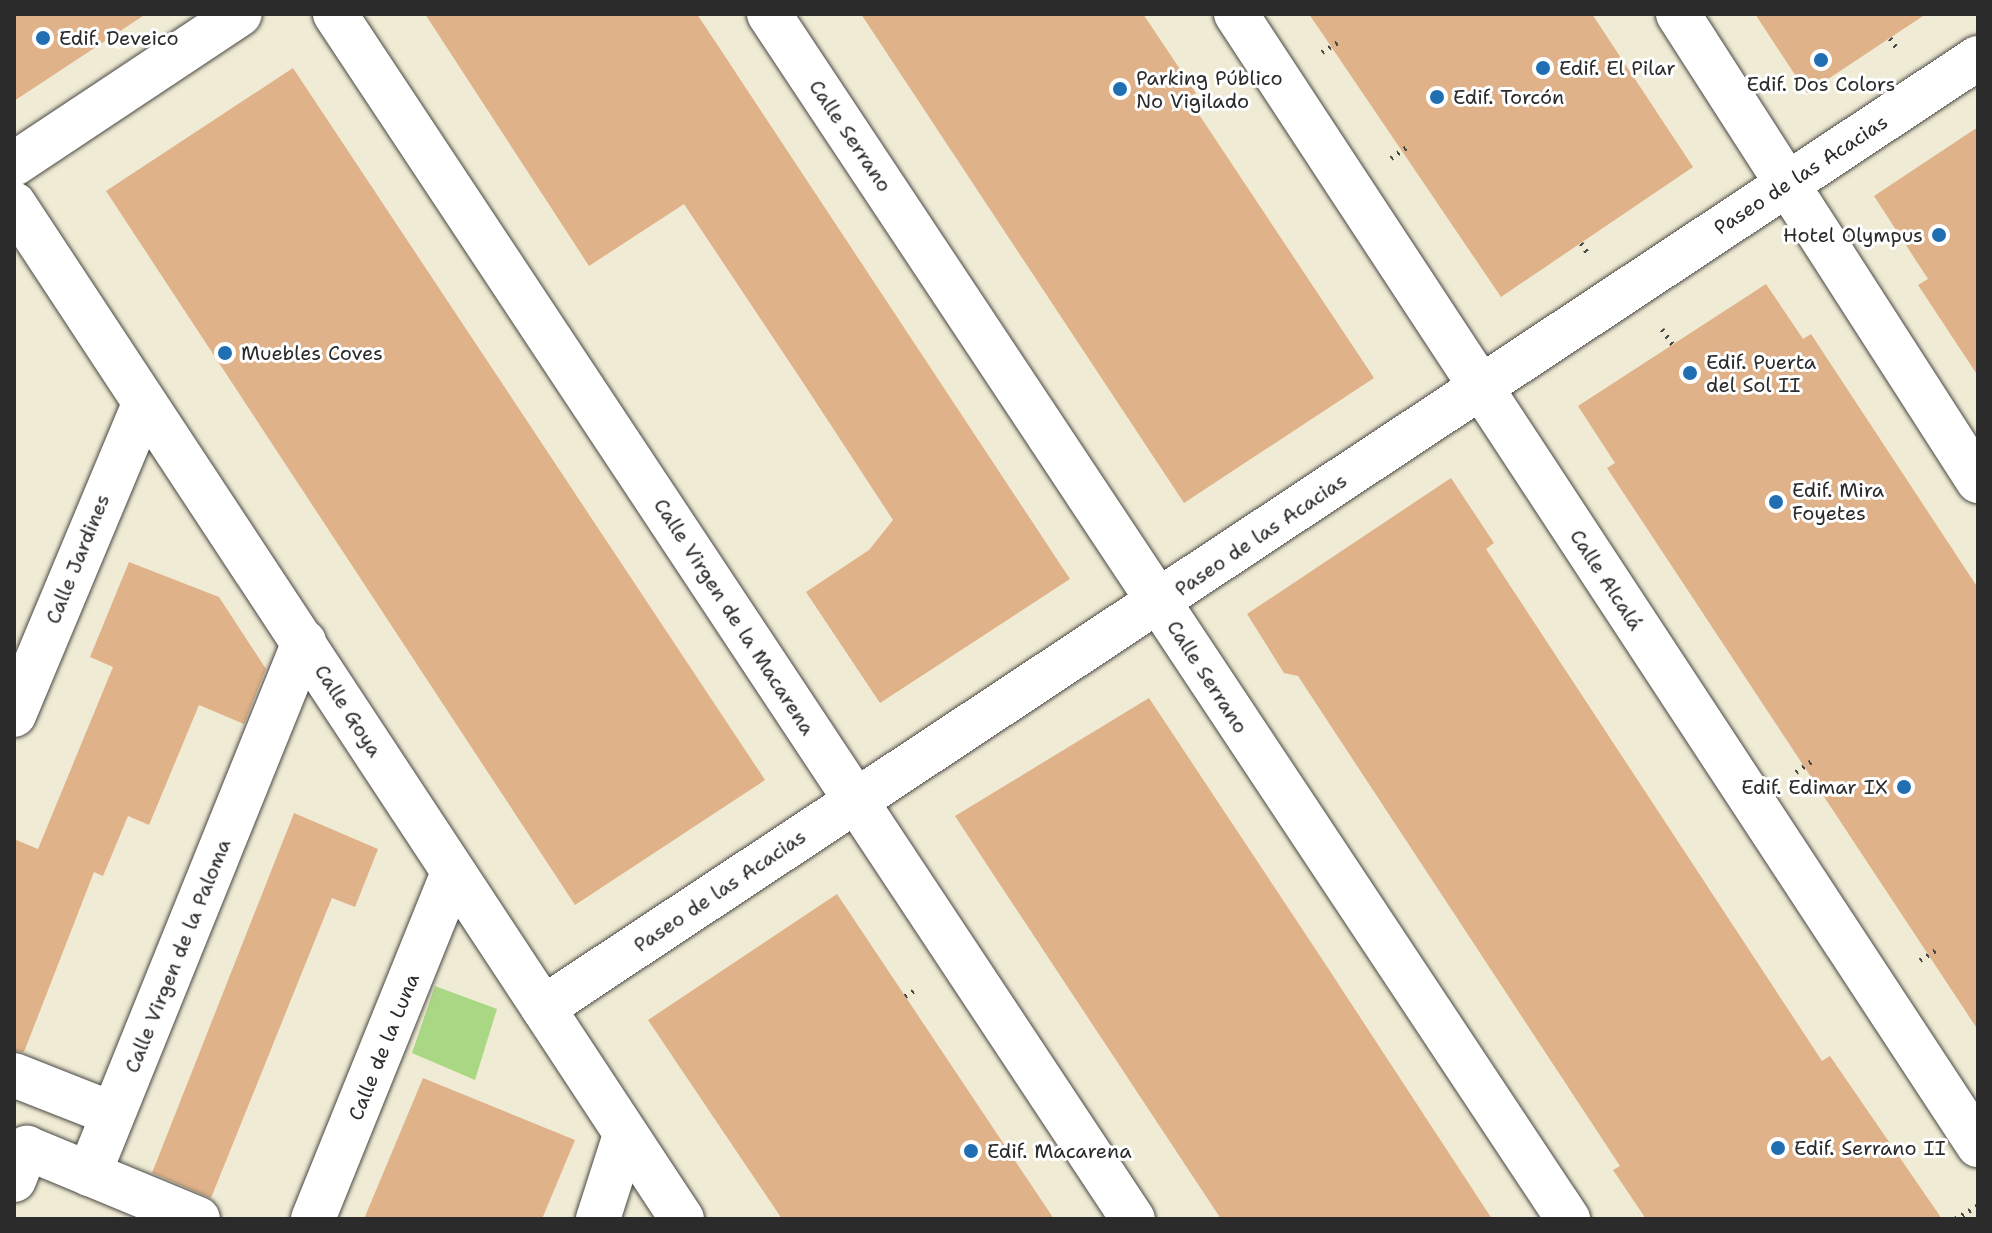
<!DOCTYPE html>
<meta charset="utf-8">
<style>
body{margin:0}
#map{position:relative;width:1992px;height:1233px;overflow:hidden;background:#f0ebd4;font-family:"Shantell Sans",sans-serif}
div>[style]{position:absolute}
[style*='--x']{left:calc(var(--x)*1px);top:calc(var(--y)*1px);width:calc(var(--w)*1px);rotate:calc(var(--a)*1deg)}
.green>*{inset:0;background:#aad784}
.building>*{inset:0;background:#dfb289}
.path>*{height:5px;margin-top:-2.5px;transform-origin:0;background:repeating-linear-gradient(90deg,#494844 0 2px,transparent 0 8px)}
.roads{filter:drop-shadow(0 0 2px #494844) drop-shadow(0 0 2px #494844)}
.street>*{height:44px;margin:-22px;padding:0 22px;transform-origin:22px;border-radius:22px;background:#fff}
.dots>*{width:22px;height:22px;translate:-50% -50%;box-sizing:border-box;border:4px solid #fff;border-radius:50%}
span{translate:-50% -50%;white-space:nowrap;text-align:center;line-height:1.15;-webkit-text-stroke:6px #fff;paint-order:stroke}
.poi-label{font-size:20px;color:#2b2b2b}
.left{translate:0 -50%;text-align:left}
.right{translate:-100% -50%;text-align:right}
.street-label{font-size:20px;color:#2b2b2b}
.frame{position:absolute;inset:0;border:16px solid #2b2b2b;pointer-events:none}
</style>
<div id="map">
<div class="green">
<div style="clip-path:polygon(435px 986px,497px 1009px,475px 1080px,412px 1053px)"></div>
</div>
<div class="building">
<div style="clip-path:polygon(14px 14px,146px 14px,14px 101px)"></div>
<div style="clip-path:polygon(425px 14px,697px 14px,1070px 579px,880px 703px,806px 592px,869px 550px,893px 520px,804px 384px,684px 204px,589px 266px)"></div>
<div style="clip-path:polygon(861px 14px,1143px 14px,1196px 93px,1188px 98px,1374px 378px,1184px 503px)"></div>
<div style="clip-path:polygon(1309px 14px,1592px 14px,1693px 167px,1501px 297px)"></div>
<div style="clip-path:polygon(1755px 14px,1926px 14px,1807px 93px)"></div>
<div style="clip-path:polygon(293px 68px,765px 780px,575px 905px,106px 191px)"></div>
<div style="clip-path:polygon(1978px 127px,1978px 376px,1918px 285px,1928px 279px,1874px 196px)"></div>
<div style="clip-path:polygon(1766px 284px,1803px 339px,1811px 334px,1978px 588px,1978px 1030px,1607px 468px,1615px 463px,1578px 406px)"></div>
<div style="clip-path:polygon(1451px 478px,1494px 543px,1486px 549px,1822px 1061px,1830px 1056px,1942px 1219px,1646px 1219px,1613px 1170px,1620px 1166px,1298px 676px,1284px 673px,1247px 614px)"></div>
<div style="clip-path:polygon(129px 562px,219px 597px,266px 669px,244px 724px,199px 705px,149px 825px,128px 816px,103px 876px,94px 872px,24px 1052px,14px 1051px,14px 839px,38px 849px,113px 667px,90px 657px)"></div>
<div style="clip-path:polygon(1149px 698px,1322px 959px,1492px 1219px,1221px 1219px,993px 874px,955px 816px)"></div>
<div style="clip-path:polygon(294px 813px,378px 849px,355px 907px,332px 898px,211px 1198px,152px 1173px)"></div>
<div style="clip-path:polygon(837px 894px,911px 1005px,1054px 1219px,782px 1219px,648px 1020px)"></div>
<div style="clip-path:polygon(423px 1078px,575px 1140px,542px 1219px,364px 1219px)"></div>
</div>
<div class="path">
<div style="--x:1890;--y:38;--w:12;--a:55"></div>
<div style="--x:1322;--y:52;--w:19;--a:-32"></div>
<div style="--x:1391;--y:158;--w:19;--a:-35"></div>
<div style="--x:1581;--y:243;--w:14;--a:56"></div>
<div style="--x:1662;--y:329;--w:19;--a:55"></div>
<div style="--x:1796;--y:772;--w:19;--a:-35"></div>
<div style="--x:1920;--y:960;--w:19;--a:-32"></div>
<div style="--x:905;--y:996;--w:15;--a:-32"></div>
<div style="--x:1955;--y:1219;--w:27;--a:-31"></div>
</div>
<div class="roads">
<div class="street">
<div style="--x:335;--y:14;--w:1445;--a:56.49"></div>
<div style="--x:769;--y:14;--w:1446;--a:56.45"></div>
<div style="--x:1236;--y:14;--w:1353;--a:56.73"></div>
<div style="--x:1678;--y:14;--w:555;--a:57.28"></div>
<div style="--x:14;--y:164;--w:271;--a:-33.6"></div>
<div style="--x:14;--y:204;--w:1215;--a:56.65"></div>
<div style="--x:14;--y:715;--w:337;--a:-67.3"></div>
<div style="--x:543;--y:1008;--w:1721;--a:-33.51"></div>
<div style="--x:14;--y:1075;--w:106;--a:21.5"></div>
<div style="--x:89;--y:1174;--w:574;--a:-67.99"></div>
<div style="--x:14;--y:1180;--w:35;--a:-68"></div>
<div style="--x:27;--y:1148;--w:185;--a:22.5"></div>
<div style="--x:313;--y:1219;--w:373;--a:-68"></div>
<div style="--x:598;--y:1219;--w:88;--a:-72.2"></div>
</div>
</div>
<div class="dots">
<div style="left:43px;top:38px;background:#1f6fb2"></div>
<div style="left:1821px;top:60px;background:#1f6fb2"></div>
<div style="left:1543px;top:68px;background:#1f6fb2"></div>
<div style="left:1120px;top:89px;background:#1f6fb2"></div>
<div style="left:1437px;top:97px;background:#1f6fb2"></div>
<div style="left:1939px;top:235px;background:#1f6fb2"></div>
<div style="left:225px;top:353px;background:#1f6fb2"></div>
<div style="left:1690px;top:373px;background:#1f6fb2"></div>
<div style="left:1776px;top:502px;background:#1f6fb2"></div>
<div style="left:1904px;top:787px;background:#1f6fb2"></div>
<div style="left:1778px;top:1148px;background:#1f6fb2"></div>
<div style="left:971px;top:1151px;background:#1f6fb2"></div>
</div>
<div class="poi-label">
<span class="left" style="left:59px;top:38px">Edif. Deveico</span>
<span class="left" style="left:1559px;top:68px">Edif. El Pilar</span>
<span class="left" style="left:1136px;top:90px">Parking Público<br>No Vigilado</span>
<span style="left:1821px;top:84px">Edif. Dos Colors</span>
<span class="left" style="left:1453px;top:97px">Edif. Torcón</span>
<span class="right" style="left:1923px;top:235px">Hotel Olympus</span>
<span class="left" style="left:241px;top:353px">Muebles Coves</span>
<span class="left" style="left:1706px;top:374px">Edif. Puerta<br>del Sol II</span>
<span class="left" style="left:1792px;top:502px">Edif. Mira<br>Foyetes</span>
<span class="right" style="left:1888px;top:787px">Edif. Edimar IX</span>
<span class="left" style="left:1794px;top:1148px">Edif. Serrano II</span>
<span class="left" style="left:987px;top:1151px">Edif. Macarena</span>
</div>
<div class="street-label">
<span style="left:850px;top:136px;rotate:56deg">Calle Serrano</span>
<span style="left:1801px;top:175px;rotate:-33deg">Paseo de las Acacias</span>
<span style="left:1261px;top:535px;rotate:-34deg">Paseo de las Acacias</span>
<span style="left:78px;top:559px;rotate:-68deg">Calle Jardines</span>
<span style="left:1606px;top:580px;rotate:57deg">Calle Alcalá</span>
<span style="left:734px;top:617px;rotate:57deg">Calle Virgen de la Macarena</span>
<span style="left:1207px;top:677px;rotate:57deg">Calle Serrano</span>
<span style="left:348px;top:711px;rotate:57deg">Calle Goya</span>
<span style="left:720px;top:891px;rotate:-34deg">Paseo de las Acacias</span>
<span style="left:178px;top:956px;rotate:-68deg">Calle Virgen de la Paloma</span>
<span style="left:384px;top:1047px;rotate:-68deg">Calle de la Luna</span>
</div>
<div class="frame"></div>
</div>
